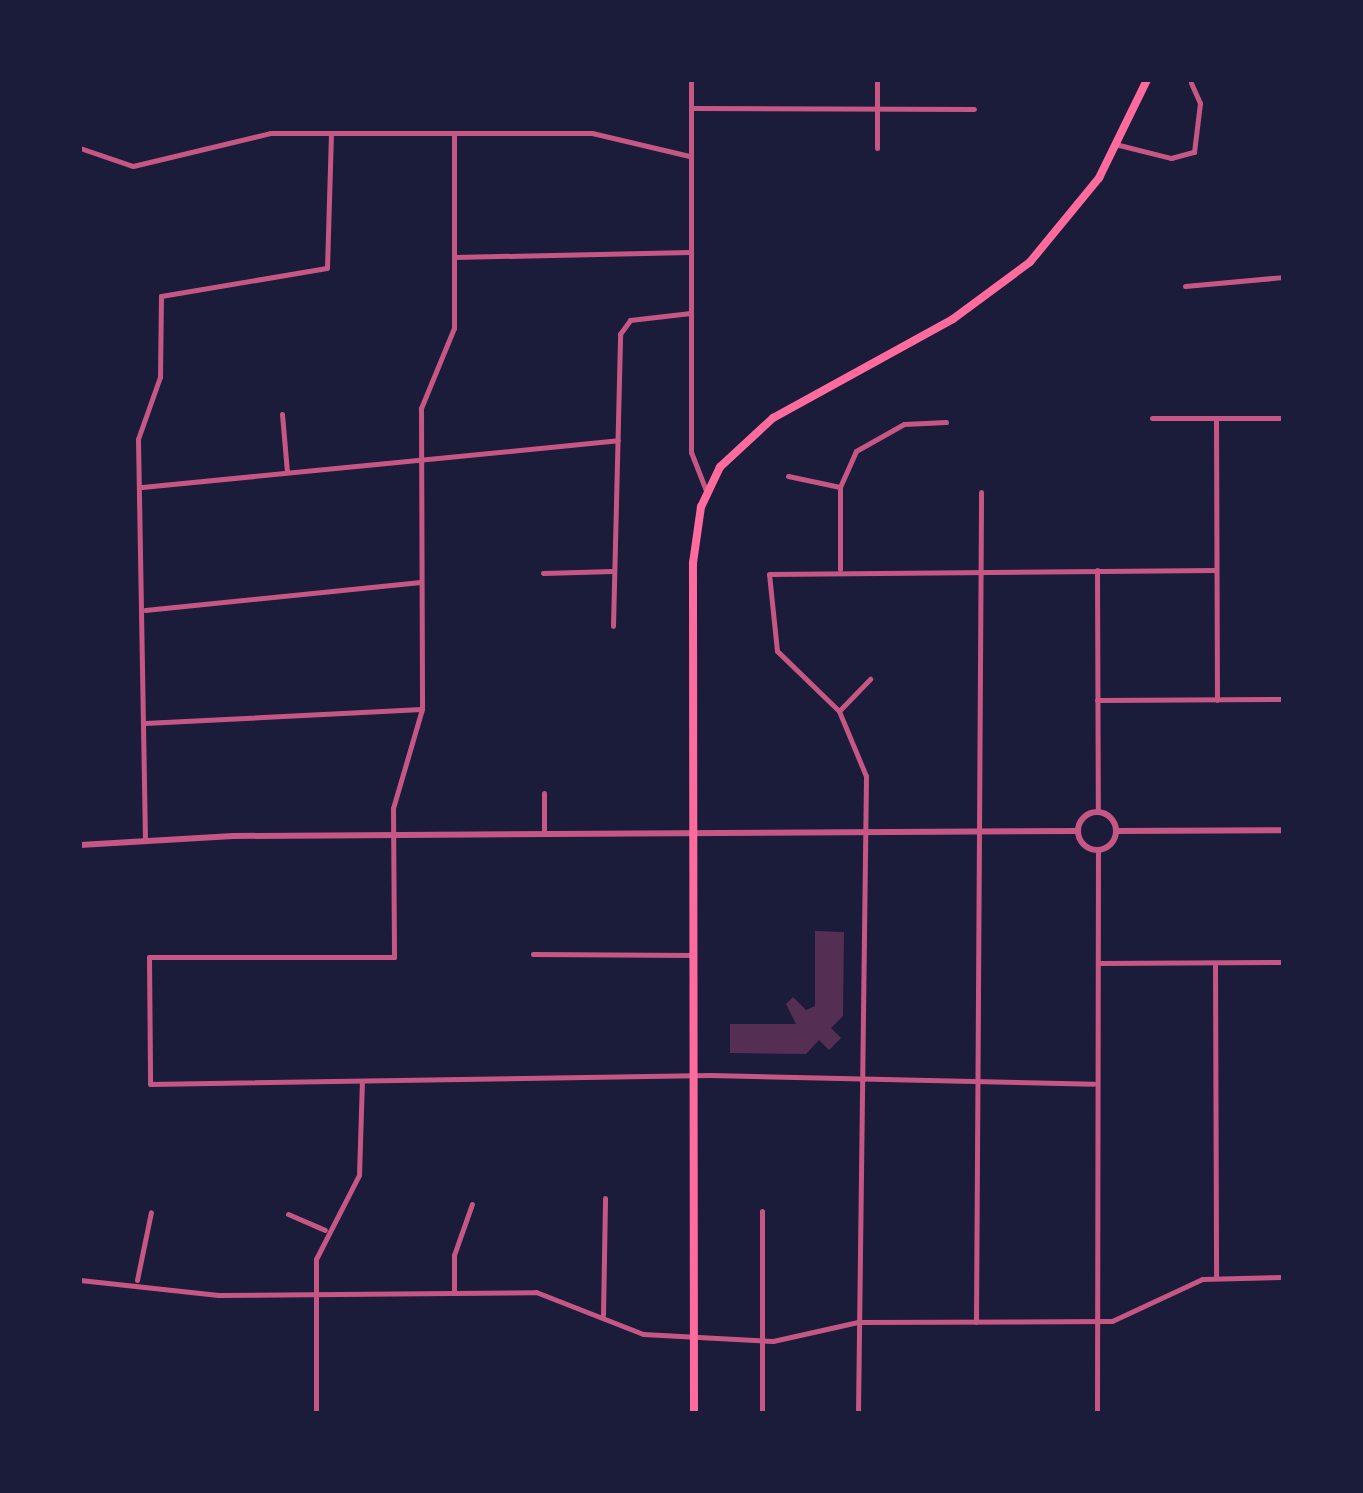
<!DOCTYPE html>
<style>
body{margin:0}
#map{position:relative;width:1363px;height:1493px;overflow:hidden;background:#1b1b3a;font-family:"Varela Round",sans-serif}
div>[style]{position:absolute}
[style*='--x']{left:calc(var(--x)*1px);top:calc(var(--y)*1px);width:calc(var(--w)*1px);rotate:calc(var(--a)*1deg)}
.building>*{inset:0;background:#542f53}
.minor>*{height:5px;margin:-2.5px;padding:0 2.5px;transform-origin:2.5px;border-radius:2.5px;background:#c65784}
.tertiary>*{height:6px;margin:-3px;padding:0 3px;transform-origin:3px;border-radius:3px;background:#c65784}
.tertiary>.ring{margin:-3px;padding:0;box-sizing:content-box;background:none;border:6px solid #c65784;border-radius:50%}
.primary>*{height:8px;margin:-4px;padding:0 4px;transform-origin:4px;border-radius:4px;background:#ff6b9d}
span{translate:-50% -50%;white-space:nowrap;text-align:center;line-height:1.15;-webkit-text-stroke:10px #1b1b3a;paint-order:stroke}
.frame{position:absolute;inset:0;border:82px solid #1b1b3a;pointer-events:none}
</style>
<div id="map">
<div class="building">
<div style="clip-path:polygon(815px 931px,844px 932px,843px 1016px,831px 1028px,841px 1038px,829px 1050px,819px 1040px,806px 1054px,730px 1053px,730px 1024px,796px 1024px,786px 1004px,793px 997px,806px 1010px,815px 1006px)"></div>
</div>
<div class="minor">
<div style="--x:691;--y:80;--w:372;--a:90"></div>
<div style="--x:691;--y:452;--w:44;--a:68.7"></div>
<div style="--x:692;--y:108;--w:282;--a:0.2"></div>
<div style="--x:454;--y:133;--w:195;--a:90"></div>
<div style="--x:454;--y:328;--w:87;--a:112.4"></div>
<div style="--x:421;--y:408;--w:301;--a:89.8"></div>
<div style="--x:422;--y:709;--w:103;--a:106.3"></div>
<div style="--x:393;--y:808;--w:149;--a:89.6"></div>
<div style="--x:394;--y:957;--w:245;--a:180"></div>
<div style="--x:149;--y:957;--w:127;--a:89.5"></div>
<div style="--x:150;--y:1084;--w:560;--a:-0.92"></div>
<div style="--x:710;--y:1075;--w:384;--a:1.3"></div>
<div style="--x:1119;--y:145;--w:54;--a:14"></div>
<div style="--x:1171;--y:158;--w:24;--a:-15"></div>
<div style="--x:1194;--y:152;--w:49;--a:-83"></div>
<div style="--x:1200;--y:103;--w:22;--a:-114"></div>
<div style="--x:80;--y:148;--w:56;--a:18.8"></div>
<div style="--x:133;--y:166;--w:141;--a:-13.5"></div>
<div style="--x:270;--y:133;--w:322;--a:0"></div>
<div style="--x:592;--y:133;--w:100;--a:13.3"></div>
<div style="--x:877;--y:148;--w:68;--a:-90"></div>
<div style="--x:454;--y:257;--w:236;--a:-1.2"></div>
<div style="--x:1185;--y:286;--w:98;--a:-5.2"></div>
<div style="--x:282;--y:414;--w:58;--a:85.1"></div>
<div style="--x:1152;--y:418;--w:131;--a:0"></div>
<div style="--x:1216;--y:418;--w:282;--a:89.8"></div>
<div style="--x:788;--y:476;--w:53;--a:11.9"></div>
<div style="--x:142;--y:487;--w:478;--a:-5.6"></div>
<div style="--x:840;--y:569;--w:82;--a:-90"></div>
<div style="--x:840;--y:487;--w:39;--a:-66"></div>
<div style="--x:856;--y:451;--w:55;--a:-29.4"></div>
<div style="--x:904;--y:424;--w:42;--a:-2.7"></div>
<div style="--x:1097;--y:570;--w:242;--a:89.8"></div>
<div style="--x:543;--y:573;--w:70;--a:-1.6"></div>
<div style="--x:145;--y:610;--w:277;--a:-5.8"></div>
<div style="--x:613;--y:626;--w:292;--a:-88.6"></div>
<div style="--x:620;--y:334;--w:17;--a:-54"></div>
<div style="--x:630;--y:320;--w:61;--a:-6.5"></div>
<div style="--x:1097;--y:700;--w:186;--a:-0.3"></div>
<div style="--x:839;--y:711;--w:45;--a:-45.9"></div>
<div style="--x:145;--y:723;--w:277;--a:-2.9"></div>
<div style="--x:544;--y:793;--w:41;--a:90"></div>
<div style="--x:145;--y:840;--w:401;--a:-91"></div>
<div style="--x:138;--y:439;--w:66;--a:-70.5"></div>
<div style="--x:160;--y:377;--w:81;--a:-89.3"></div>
<div style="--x:161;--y:296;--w:168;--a:-9.6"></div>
<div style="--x:327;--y:268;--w:134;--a:-88.3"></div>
<div style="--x:533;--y:954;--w:161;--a:0.4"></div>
<div style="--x:1098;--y:963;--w:185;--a:-0.3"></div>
<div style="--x:1215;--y:963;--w:314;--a:89.8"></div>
<div style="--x:762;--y:1211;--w:202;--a:90"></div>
<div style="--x:288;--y:1214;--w:40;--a:23.4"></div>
<div style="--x:80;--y:1280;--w:139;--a:6.2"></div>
<div style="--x:218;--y:1295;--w:318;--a:-0.5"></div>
<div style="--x:536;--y:1292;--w:115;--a:21.4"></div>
<div style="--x:643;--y:1334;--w:130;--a:3.1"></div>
<div style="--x:773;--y:1341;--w:87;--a:-12.6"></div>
<div style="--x:858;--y:1322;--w:254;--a:-0.2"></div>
<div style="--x:1112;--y:1321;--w:99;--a:-25"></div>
<div style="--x:1202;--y:1279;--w:81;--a:-1.4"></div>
<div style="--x:137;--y:1280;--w:69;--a:-78.4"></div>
<div style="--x:454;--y:1292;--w:37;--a:-90"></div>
<div style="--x:454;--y:1255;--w:54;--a:-70.6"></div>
<div style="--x:603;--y:1315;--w:117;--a:-89"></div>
<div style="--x:976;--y:1322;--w:830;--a:-89.65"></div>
<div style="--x:316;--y:1413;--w:154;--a:-90"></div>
<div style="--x:316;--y:1259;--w:94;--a:-62.9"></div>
<div style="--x:359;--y:1175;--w:93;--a:-88.2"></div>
<div style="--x:858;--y:1413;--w:637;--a:-89.28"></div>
<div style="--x:866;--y:776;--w:70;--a:-112.6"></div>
<div style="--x:839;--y:711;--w:86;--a:-135.9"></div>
<div style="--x:777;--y:651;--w:77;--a:-95.9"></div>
<div style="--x:769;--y:574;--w:447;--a:-0.5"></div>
<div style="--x:1097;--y:1413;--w:563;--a:-89.9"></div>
</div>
<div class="tertiary">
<div class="ring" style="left:1078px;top:812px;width:32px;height:32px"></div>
<div style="--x:1116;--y:831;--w:167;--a:-0.3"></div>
<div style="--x:80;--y:845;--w:153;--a:-3.4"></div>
<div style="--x:233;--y:836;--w:845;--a:-0.34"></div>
</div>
<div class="primary">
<div style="--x:694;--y:1413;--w:850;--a:-90.07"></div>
<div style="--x:693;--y:563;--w:57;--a:-81.9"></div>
<div style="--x:701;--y:507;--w:44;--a:-64.6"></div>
<div style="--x:720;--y:467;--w:72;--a:-42.8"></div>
<div style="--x:773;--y:418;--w:205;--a:-28.8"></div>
<div style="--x:953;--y:319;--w:96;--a:-36.5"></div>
<div style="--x:1030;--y:262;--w:109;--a:-50.6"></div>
<div style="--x:1099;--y:178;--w:109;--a:-63.9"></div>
</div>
<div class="frame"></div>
</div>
